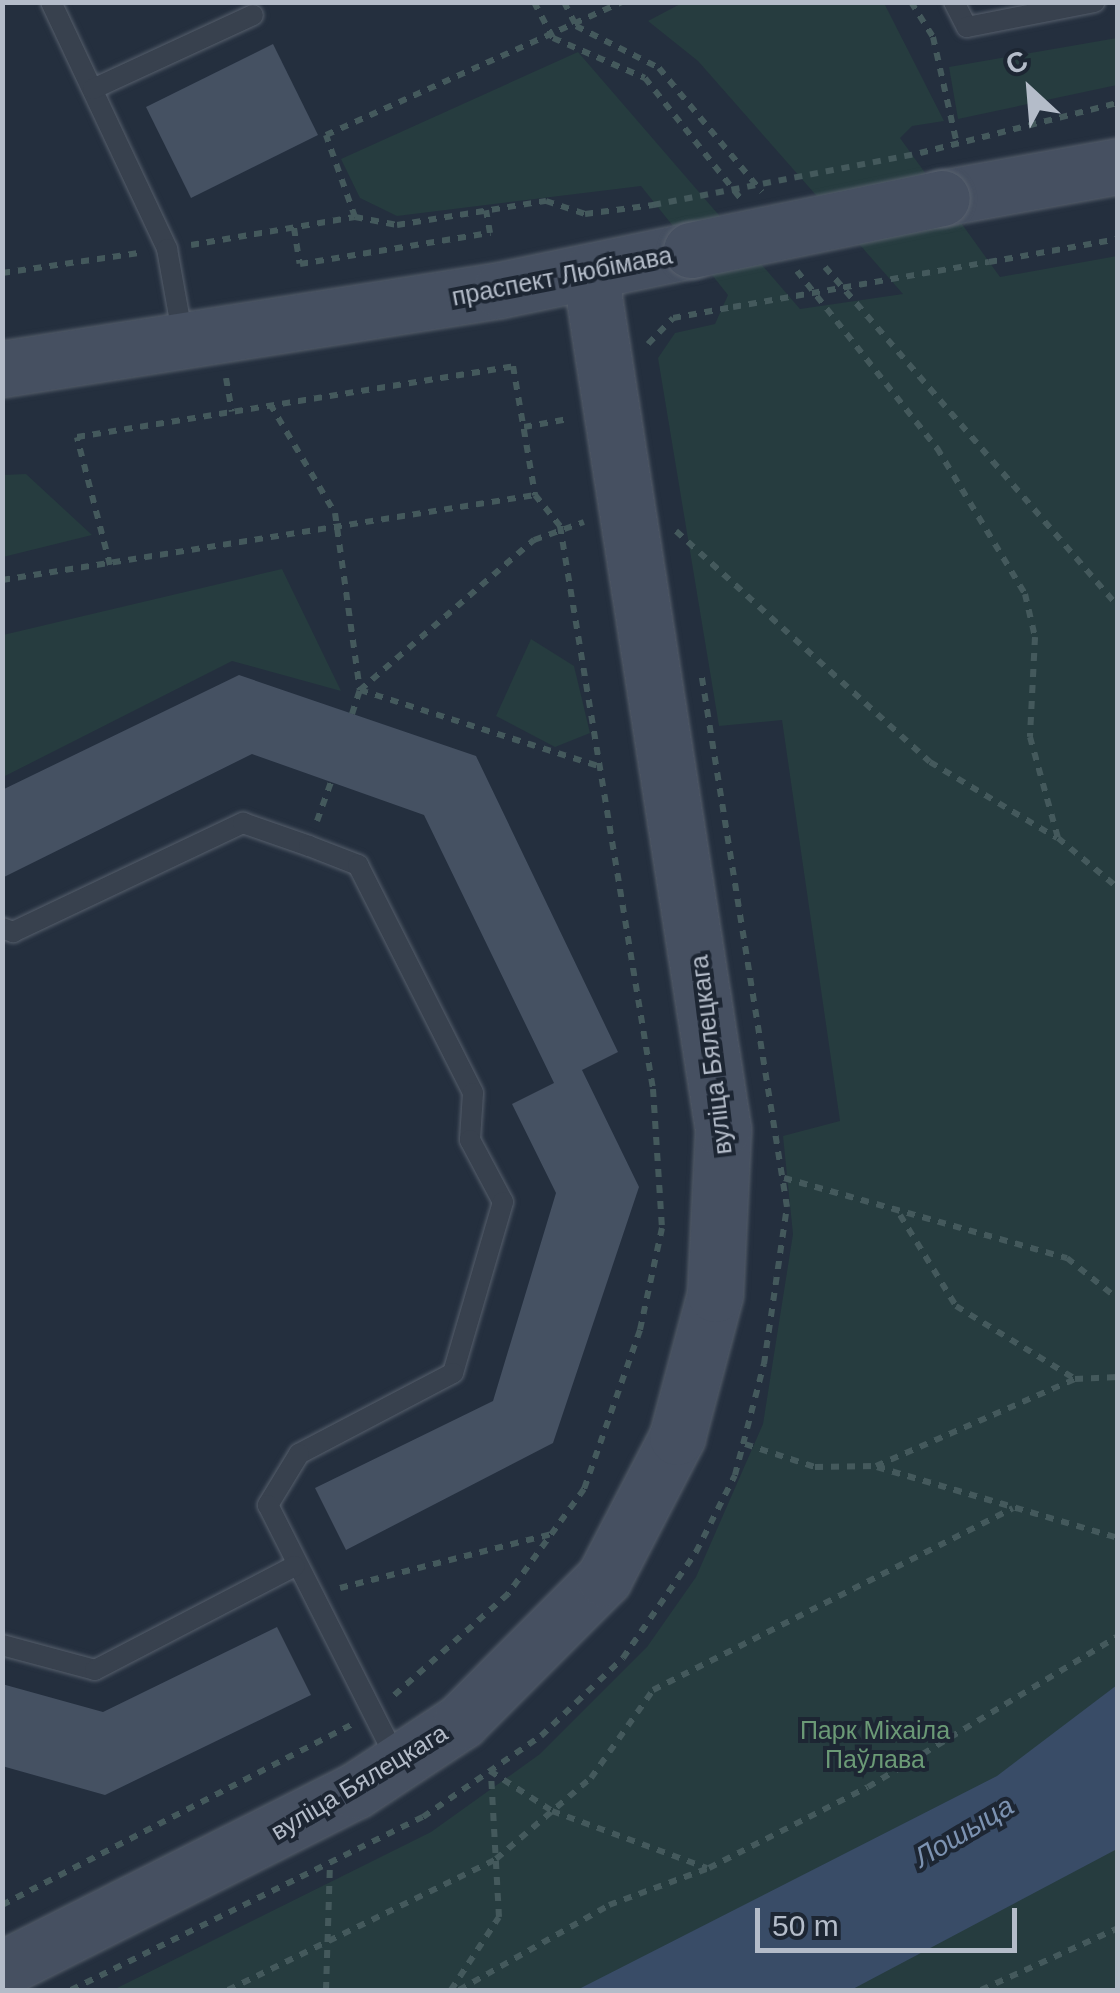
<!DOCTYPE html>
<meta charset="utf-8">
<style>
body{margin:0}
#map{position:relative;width:1120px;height:1993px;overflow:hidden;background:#242f3e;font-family:Arial,sans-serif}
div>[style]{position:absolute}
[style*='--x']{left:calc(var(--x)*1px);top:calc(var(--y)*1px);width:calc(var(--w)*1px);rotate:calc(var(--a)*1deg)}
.green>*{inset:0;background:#263c3f}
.water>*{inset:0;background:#394c67}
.building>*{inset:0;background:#455162}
.path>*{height:6px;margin-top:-3px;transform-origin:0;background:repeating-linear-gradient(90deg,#44595c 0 8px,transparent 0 16px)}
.roads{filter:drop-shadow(0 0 2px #565f6c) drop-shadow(0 0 2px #565f6c)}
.lane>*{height:20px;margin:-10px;padding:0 10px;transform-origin:10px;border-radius:10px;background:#38414e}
.secondary>*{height:55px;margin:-27.5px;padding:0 27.5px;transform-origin:27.5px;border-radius:27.5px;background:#465061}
.path-bridge>*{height:6px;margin-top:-3px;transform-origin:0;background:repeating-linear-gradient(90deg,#44595c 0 8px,transparent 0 16px)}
.bridges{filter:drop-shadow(0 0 2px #565f6c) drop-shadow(0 0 2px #565f6c)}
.secondary-bridge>*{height:55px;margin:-27.5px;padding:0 27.5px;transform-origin:27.5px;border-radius:27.5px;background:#465061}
span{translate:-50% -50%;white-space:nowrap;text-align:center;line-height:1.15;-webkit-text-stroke:8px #1d2633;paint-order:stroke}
.street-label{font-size:25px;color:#b4bcc9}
.park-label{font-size:25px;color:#6b9a76}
.water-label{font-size:28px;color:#7c92b1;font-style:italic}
.frame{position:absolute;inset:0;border:5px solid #b4bcc9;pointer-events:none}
.north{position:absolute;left:980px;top:40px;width:100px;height:100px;-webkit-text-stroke:8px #1d2633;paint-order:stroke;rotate:334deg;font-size:28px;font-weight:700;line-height:40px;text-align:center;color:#b4bcc9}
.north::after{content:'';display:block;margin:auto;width:35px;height:45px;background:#b4bcc9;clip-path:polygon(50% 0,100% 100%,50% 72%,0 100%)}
.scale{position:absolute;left:755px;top:1908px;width:262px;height:45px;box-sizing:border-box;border:5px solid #b4bcc9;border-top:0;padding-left:12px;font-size:30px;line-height:35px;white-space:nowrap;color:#b4bcc9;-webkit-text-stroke:8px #1d2633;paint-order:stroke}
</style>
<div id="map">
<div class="green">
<div style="clip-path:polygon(682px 3px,884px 3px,944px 121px,912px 126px,900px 138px,1000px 277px,1117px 256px,1117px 1990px,113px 1990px,431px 1832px,540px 1754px,647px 1647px,696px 1577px,763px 1424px,793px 1234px,783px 1136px,840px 1121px,782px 720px,719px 726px,658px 358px,675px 333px,715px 324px,728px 295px,641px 186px,397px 216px,360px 198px,341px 159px,578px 52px,800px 309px,903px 294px,698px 61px,648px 21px)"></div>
<div style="clip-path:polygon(1117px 38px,1117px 85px,958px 119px,949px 67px)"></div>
<div style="clip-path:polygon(26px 474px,92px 535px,3px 557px,3px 475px)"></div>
<div style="clip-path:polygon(282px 569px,341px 691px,232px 661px,3px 777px,3px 635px)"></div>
<div style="clip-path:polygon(531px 639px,574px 666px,590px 733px,555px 747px,496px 716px)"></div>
</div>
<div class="water">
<div style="clip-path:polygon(1117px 1685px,1117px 1849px,851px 1990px,577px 1990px,997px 1776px)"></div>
</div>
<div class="building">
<div style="clip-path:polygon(273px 44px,318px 135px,191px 198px,146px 107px)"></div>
<div style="clip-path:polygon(239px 675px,476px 756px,618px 1052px,582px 1070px,639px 1187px,553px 1443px,346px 1550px,315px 1488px,493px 1401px,556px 1193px,512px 1104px,554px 1083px,424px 815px,252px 754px,2px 878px,2px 790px)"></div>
<div style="clip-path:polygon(277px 1627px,311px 1695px,105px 1795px,2px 1766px,2px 1684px,103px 1712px)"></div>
</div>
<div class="path">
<div style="--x:534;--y:2;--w:41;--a:62.2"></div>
<div style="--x:553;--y:38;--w:100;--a:23.5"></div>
<div style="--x:645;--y:78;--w:153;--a:51.6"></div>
<div style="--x:564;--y:2;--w:27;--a:63"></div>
<div style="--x:576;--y:26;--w:93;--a:26.8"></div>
<div style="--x:659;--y:68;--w:161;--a:50.3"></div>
<div style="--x:911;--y:2;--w:41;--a:57.8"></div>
<div style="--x:933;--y:37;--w:110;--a:77.4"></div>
<div style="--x:920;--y:153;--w:204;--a:-14.2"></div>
<div style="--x:355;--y:217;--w:87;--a:-109.5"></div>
<div style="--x:326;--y:135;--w:325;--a:-24.2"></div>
<div style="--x:294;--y:228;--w:36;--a:81"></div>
<div style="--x:300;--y:264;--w:193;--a:-9.3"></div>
<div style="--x:490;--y:233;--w:23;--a:-100"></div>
<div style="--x:191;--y:245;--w:166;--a:-9.7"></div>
<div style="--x:355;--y:217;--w:43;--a:10.8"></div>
<div style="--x:397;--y:225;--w:151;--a:-9.2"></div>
<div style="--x:546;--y:201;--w:41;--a:18.4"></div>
<div style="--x:585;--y:214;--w:69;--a:-7.5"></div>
<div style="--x:989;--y:262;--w:131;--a:-10.1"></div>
<div style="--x:825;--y:267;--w:449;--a:49.2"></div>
<div style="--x:797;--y:271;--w:226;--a:51.7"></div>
<div style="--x:937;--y:448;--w:170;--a:58.9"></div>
<div style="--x:1025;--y:594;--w:44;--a:76.9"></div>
<div style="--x:1035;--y:637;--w:100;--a:92.9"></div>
<div style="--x:1030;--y:737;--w:105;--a:74.5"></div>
<div style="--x:1058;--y:838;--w:78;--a:39.8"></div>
<div style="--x:2;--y:273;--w:138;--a:-8.3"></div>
<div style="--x:648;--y:344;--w:36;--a:-46"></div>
<div style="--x:673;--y:318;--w:61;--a:-10.4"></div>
<div style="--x:226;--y:378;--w:34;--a:80"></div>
<div style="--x:270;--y:404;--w:127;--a:59.2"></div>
<div style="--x:335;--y:513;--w:179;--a:82"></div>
<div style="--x:360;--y:690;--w:253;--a:17.7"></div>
<div style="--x:524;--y:427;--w:45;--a:-10.3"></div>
<div style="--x:676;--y:531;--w:343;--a:42.3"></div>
<div style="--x:930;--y:762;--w:148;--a:30.9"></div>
<div style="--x:110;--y:565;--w:132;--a:-104.5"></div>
<div style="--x:77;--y:437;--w:442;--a:-9.2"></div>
<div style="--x:513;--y:366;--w:131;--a:80.3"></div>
<div style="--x:535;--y:495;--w:40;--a:51"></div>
<div style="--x:560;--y:526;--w:571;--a:80.62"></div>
<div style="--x:653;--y:1089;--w:139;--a:86.3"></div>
<div style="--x:662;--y:1228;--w:104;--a:102.2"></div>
<div style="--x:640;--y:1330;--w:169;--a:109.4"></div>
<div style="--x:584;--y:1489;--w:130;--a:125.9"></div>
<div style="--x:508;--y:1594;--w:155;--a:138.4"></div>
<div style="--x:2;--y:580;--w:540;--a:-9.06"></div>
<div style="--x:352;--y:714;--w:25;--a:-72"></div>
<div style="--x:360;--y:690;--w:230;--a:-40.8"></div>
<div style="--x:534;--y:540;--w:53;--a:-19.8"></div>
<div style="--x:317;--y:821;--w:41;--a:-70.3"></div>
<div style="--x:784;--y:1178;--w:294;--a:15.8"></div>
<div style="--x:1067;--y:1258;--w:65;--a:38.8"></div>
<div style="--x:900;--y:1215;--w:107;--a:58.4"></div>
<div style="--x:956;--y:1306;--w:140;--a:31.5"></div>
<div style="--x:745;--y:1444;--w:74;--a:18.2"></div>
<div style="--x:815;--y:1467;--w:61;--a:-0.9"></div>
<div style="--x:876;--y:1466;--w:217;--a:-23.6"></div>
<div style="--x:1075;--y:1379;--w:43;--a:-2.7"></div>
<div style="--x:877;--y:1467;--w:251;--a:16.4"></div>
<div style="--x:340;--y:1588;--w:222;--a:-14.3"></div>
<div style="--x:490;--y:1771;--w:74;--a:32.8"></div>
<div style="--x:552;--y:1811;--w:165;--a:20.2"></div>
<div style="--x:2;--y:1905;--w:395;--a:-27.3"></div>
<div style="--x:71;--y:1990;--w:392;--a:-26.2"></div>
<div style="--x:423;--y:1817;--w:143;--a:-34.5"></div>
<div style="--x:541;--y:1736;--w:113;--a:-43.6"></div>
<div style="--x:623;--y:1658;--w:129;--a:-55.4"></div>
<div style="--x:696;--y:1552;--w:86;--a:-63.1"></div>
<div style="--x:735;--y:1475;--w:115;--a:-75.4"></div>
<div style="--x:764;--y:1364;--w:159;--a:-81.7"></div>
<div style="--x:787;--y:1207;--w:542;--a:-99.13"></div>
<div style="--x:228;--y:1990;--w:298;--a:-26"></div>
<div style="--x:496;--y:1859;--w:125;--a:-40.5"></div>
<div style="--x:591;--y:1778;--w:108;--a:-54.8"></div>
<div style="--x:653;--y:1690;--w:403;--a:-26.8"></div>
<div style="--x:326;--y:1990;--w:127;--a:-88.2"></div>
<div style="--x:451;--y:1990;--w:87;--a:-56.7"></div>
<div style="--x:499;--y:1917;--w:145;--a:-93.2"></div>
<div style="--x:459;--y:1990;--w:172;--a:-29.5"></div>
<div style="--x:609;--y:1905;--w:107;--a:-20.3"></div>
<div style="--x:709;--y:1868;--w:178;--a:-27"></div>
<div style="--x:868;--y:1787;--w:292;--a:-31.1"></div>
<div style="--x:981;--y:1990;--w:150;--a:-24.3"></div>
</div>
<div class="roads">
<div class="lane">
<div style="--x:51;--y:2;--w:273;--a:64.8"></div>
<div style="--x:167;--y:249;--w:90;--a:79.8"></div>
<div style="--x:954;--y:2;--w:28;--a:63"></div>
<div style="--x:967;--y:27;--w:130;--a:-11.1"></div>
<div style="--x:93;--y:89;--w:176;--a:-24.8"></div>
<div style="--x:2;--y:928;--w:12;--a:20"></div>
<div style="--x:13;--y:932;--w:255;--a:-25.4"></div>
<div style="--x:243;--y:823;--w:70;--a:19.2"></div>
<div style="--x:309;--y:846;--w:53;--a:21.2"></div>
<div style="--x:358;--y:865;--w:255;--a:63.2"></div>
<div style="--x:473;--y:1093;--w:47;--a:93.7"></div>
<div style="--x:470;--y:1140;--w:70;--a:62"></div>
<div style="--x:503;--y:1202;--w:178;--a:106.3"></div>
<div style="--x:453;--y:1373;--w:174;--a:152.3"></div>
<div style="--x:299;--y:1454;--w:60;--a:121.3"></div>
<div style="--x:268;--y:1505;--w:288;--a:63.2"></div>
<div style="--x:2;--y:1645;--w:96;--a:15"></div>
<div style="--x:95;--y:1670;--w:225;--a:-27.5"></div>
</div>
<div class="secondary">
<div style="--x:942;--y:198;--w:179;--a:-10.3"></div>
<div style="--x:2;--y:369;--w:504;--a:-9.01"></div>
<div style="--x:500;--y:290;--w:195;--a:-11.8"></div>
<div style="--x:2;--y:1969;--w:395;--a:-26.8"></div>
<div style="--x:355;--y:1791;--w:127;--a:-33.4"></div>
<div style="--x:461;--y:1721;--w:202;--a:-45"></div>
<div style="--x:604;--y:1578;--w:159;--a:-62.6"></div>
<div style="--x:677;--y:1437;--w:148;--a:-75.1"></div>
<div style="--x:715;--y:1294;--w:165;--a:-87.2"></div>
<div style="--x:723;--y:1129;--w:867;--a:-98.82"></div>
</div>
</div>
<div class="path-bridge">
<div style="--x:653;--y:205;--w:272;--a:-11"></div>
<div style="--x:733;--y:307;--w:260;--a:-10"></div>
</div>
<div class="bridges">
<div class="secondary-bridge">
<div style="--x:691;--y:250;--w:256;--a:-11.7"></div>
</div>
</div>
<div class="street-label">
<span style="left:562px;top:276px;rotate:-11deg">праспект Любімава</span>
<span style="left:711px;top:1055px;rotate:-97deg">вуліца Бялецкага</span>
<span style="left:359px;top:1782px;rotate:-31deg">вуліца Бялецкага</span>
</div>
<div class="park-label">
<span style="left:875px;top:1745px">Парк Міхаіла<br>Паўлава</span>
</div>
<div class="water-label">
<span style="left:964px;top:1832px;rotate:-31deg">Лошыца</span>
</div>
<div class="frame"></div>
<div class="north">С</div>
<div class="scale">50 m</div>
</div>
